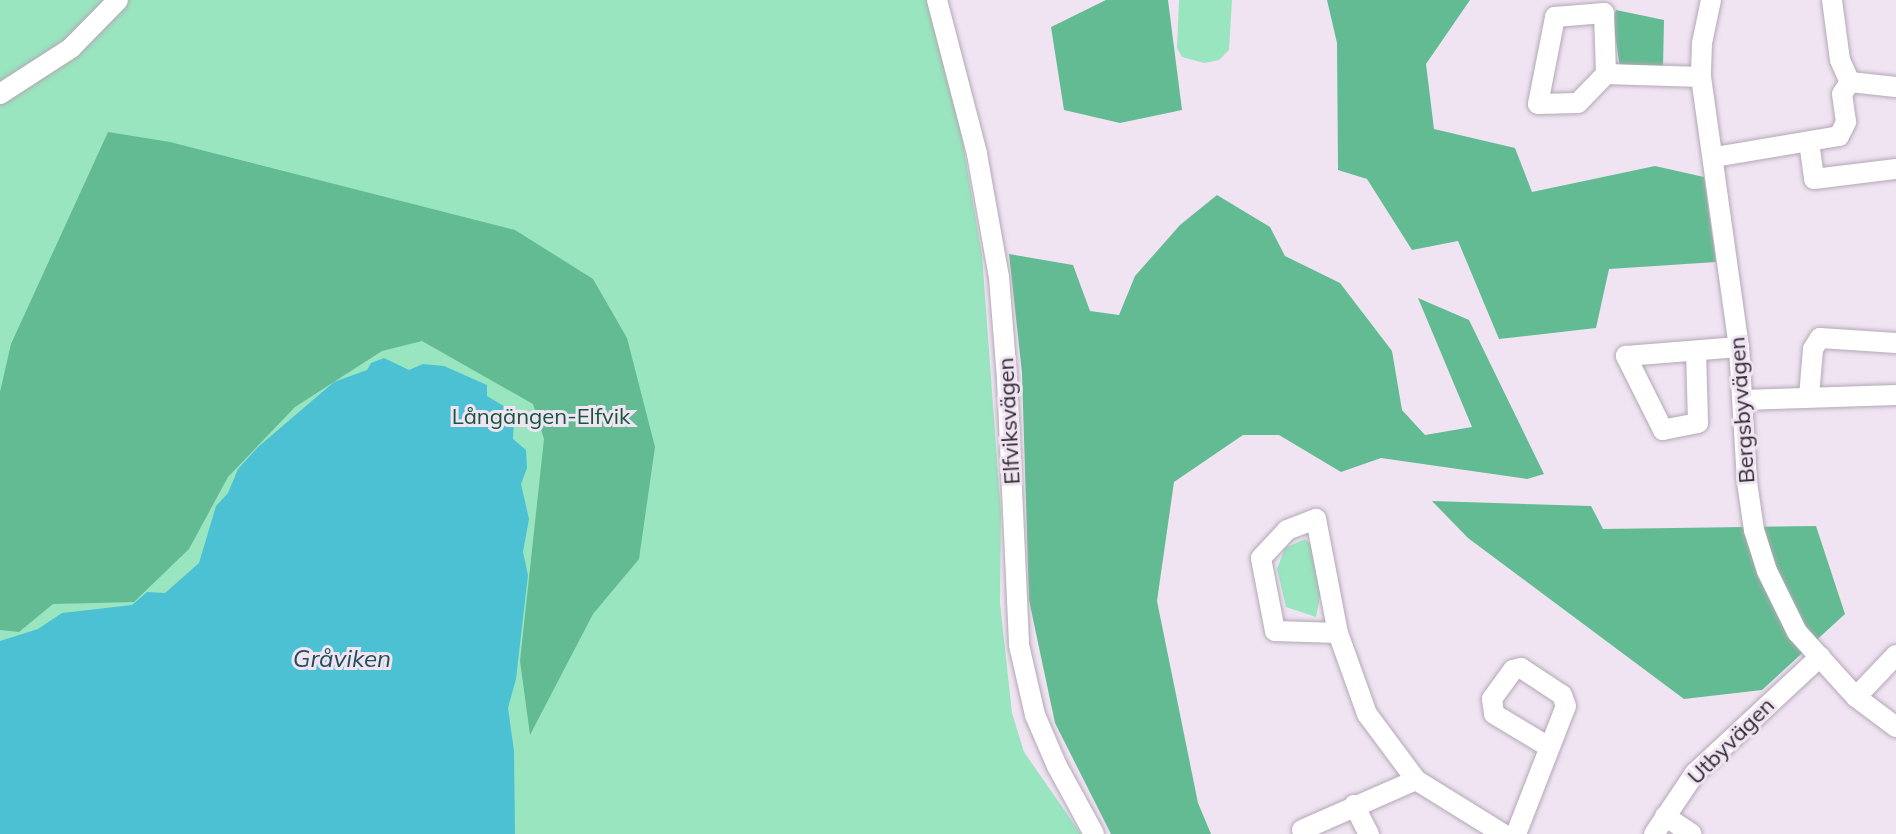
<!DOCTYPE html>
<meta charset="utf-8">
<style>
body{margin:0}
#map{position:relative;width:1896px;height:834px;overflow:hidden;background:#f0e4f3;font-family:Mulish,sans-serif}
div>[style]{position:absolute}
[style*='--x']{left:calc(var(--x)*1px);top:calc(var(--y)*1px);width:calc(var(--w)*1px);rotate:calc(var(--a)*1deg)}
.green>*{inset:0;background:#99e5bf}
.forest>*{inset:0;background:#62bb92}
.water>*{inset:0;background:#4dc1d4}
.roads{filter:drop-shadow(0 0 2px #b3a8b5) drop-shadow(0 0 2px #b3a8b5)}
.minor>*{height:20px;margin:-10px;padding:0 10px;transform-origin:10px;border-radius:10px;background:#fff}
span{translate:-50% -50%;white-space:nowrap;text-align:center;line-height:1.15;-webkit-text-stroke:6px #f0e4f3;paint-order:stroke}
.street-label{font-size:22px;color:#2d282e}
.park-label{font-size:22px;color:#12583c}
.water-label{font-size:24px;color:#1e5058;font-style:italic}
</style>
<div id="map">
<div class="green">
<div style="clip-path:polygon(0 0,927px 0,957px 109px,982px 255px,1001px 514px,1000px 603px,1012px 713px,1024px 752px,1081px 834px,0 834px)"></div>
<div style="clip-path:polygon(1179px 0,1232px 0,1229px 50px,1219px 60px,1204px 63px,1182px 57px,1177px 48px)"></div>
<div style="clip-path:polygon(1305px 539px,1317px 550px,1321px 591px,1316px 617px,1286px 607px,1277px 569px,1285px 548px)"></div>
</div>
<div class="forest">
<div style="clip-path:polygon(1106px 0,1168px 0,1182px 110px,1120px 123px,1064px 110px,1051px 27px)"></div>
<div style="clip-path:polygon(1327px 0,1470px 0,1426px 64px,1434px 129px,1515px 148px,1532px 192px,1655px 166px,1704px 177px,1716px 262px,1609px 269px,1596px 328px,1499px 339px,1458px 241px,1412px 250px,1367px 179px,1338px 170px,1337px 43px)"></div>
<div style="clip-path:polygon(1616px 10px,1664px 20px,1663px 68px,1620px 68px,1613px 21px)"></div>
<div style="clip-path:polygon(108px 132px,170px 142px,515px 230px,593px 279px,627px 338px,655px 447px,639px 559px,593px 614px,530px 735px,520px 661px,544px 439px,533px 404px,422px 341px,382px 351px,295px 407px,228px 477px,189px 549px,134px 602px,53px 604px,19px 632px,0 630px,0 392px,11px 344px)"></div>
<div style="clip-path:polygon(1217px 195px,1270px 227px,1285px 256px,1340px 283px,1392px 351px,1402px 410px,1425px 435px,1472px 427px,1418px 298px,1469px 320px,1544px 474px,1527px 479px,1381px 458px,1341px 472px,1279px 435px,1243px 435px,1174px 482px,1157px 601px,1198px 803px,1211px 834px,1111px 834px,1055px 723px,1029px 600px,1022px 373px,1009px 254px,1073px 265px,1090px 311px,1119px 315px,1135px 276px,1180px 225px)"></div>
<div style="clip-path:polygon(1432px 501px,1591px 506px,1603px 529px,1816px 526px,1845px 614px,1762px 690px,1684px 699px,1468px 538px)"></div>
</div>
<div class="water">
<div style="clip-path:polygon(384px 358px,409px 370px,423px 364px,444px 366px,487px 385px,487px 396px,507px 408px,514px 421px,513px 439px,526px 450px,527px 468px,521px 484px,529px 519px,523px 552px,528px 575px,516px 679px,508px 708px,514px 751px,515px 834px,0 834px,0 641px,38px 629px,62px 613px,132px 605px,147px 592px,165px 593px,199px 563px,216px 506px,228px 493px,238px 469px,258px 447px,334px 382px,367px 370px,371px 363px)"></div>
</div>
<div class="roads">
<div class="minor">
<div style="--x:937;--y:0;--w:159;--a:75.4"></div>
<div style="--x:977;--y:154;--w:125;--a:79.9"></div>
<div style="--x:999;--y:277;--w:102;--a:85.5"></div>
<div style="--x:1007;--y:379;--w:266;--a:87.4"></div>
<div style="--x:1019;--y:645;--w:72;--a:77.1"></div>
<div style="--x:1035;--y:715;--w:56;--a:66.7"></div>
<div style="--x:1057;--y:766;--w:77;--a:61.4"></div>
<div style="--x:1711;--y:0;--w:44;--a:101.8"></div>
<div style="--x:1702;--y:43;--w:34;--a:92"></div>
<div style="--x:1701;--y:77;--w:273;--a:82"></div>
<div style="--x:1739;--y:347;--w:135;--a:86.6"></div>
<div style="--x:1747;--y:482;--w:49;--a:81.7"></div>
<div style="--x:1754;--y:530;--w:43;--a:72.4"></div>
<div style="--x:1767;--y:571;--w:68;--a:63.8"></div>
<div style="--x:1797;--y:632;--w:88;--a:47.8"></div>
<div style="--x:1856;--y:697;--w:50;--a:36.9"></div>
<div style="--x:1832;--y:0;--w:61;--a:82.4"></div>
<div style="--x:1840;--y:60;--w:24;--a:66"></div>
<div style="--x:1606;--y:74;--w:40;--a:134"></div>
<div style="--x:1578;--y:103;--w:40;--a:178.6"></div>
<div style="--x:1538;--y:104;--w:89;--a:-78.9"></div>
<div style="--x:1555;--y:17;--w:49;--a:-4.7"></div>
<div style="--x:1604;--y:13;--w:61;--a:88.1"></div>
<div style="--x:1606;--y:74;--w:95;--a:1.8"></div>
<div style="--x:0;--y:94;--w:85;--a:-32.9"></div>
<div style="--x:71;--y:48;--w:67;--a:-45.6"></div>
<div style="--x:1809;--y:142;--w:37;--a:82"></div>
<div style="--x:1814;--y:179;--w:83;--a:-7"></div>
<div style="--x:1715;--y:157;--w:126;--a:-9.6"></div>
<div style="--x:1839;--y:136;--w:16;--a:-63"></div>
<div style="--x:1846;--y:122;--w:28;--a:-98"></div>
<div style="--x:1842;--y:94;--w:14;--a:-56"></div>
<div style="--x:1850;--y:82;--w:46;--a:6.2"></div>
<div style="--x:1696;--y:351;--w:72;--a:88.4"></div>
<div style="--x:1698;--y:423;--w:36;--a:169"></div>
<div style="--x:1663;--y:430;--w:83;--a:-116.6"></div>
<div style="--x:1626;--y:356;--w:113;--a:-4.6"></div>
<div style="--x:1809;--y:396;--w:47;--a:-85.1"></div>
<div style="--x:1813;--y:349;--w:13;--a:-58"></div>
<div style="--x:1820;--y:338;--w:76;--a:3.8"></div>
<div style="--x:1743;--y:400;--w:153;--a:-1.9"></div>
<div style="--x:1338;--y:633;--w:63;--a:-178.2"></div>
<div style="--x:1275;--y:631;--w:74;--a:-100.9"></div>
<div style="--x:1261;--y:558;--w:38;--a:-47"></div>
<div style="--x:1287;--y:530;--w:31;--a:-21"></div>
<div style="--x:1316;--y:519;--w:116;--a:79.1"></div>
<div style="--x:1338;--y:633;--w:86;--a:70.3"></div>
<div style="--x:1367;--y:714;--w:82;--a:53.4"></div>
<div style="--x:1416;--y:780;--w:102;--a:31.8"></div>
<div style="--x:1856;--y:697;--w:58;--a:-46.4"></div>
<div style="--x:1354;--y:805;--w:33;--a:63"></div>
<div style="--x:1665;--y:816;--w:32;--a:34"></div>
<div style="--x:1304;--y:834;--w:4;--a:-117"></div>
<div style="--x:1302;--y:830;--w:124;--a:-23.7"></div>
<div style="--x:1516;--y:834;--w:137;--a:-68.7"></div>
<div style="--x:1566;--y:706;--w:12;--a:-110"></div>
<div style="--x:1562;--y:695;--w:49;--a:-146.6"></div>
<div style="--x:1521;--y:668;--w:8;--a:166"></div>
<div style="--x:1513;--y:670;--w:36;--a:126"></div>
<div style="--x:1492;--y:699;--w:15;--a:82"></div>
<div style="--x:1494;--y:714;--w:64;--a:31"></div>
<div style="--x:1654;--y:834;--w:73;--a:-56.1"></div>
<div style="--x:1695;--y:773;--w:171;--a:-42.9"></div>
</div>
</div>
<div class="street-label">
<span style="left:1742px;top:410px;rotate:-94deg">Bergsbyvägen</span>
<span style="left:1009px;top:421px;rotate:-93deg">Elfviksvägen</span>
<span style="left:1731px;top:741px;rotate:-45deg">Utbyvägen</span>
</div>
<div class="park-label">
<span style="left:541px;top:417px">Långängen-Elfvik</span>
</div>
<div class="water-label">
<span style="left:342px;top:659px">Gråviken</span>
</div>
</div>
